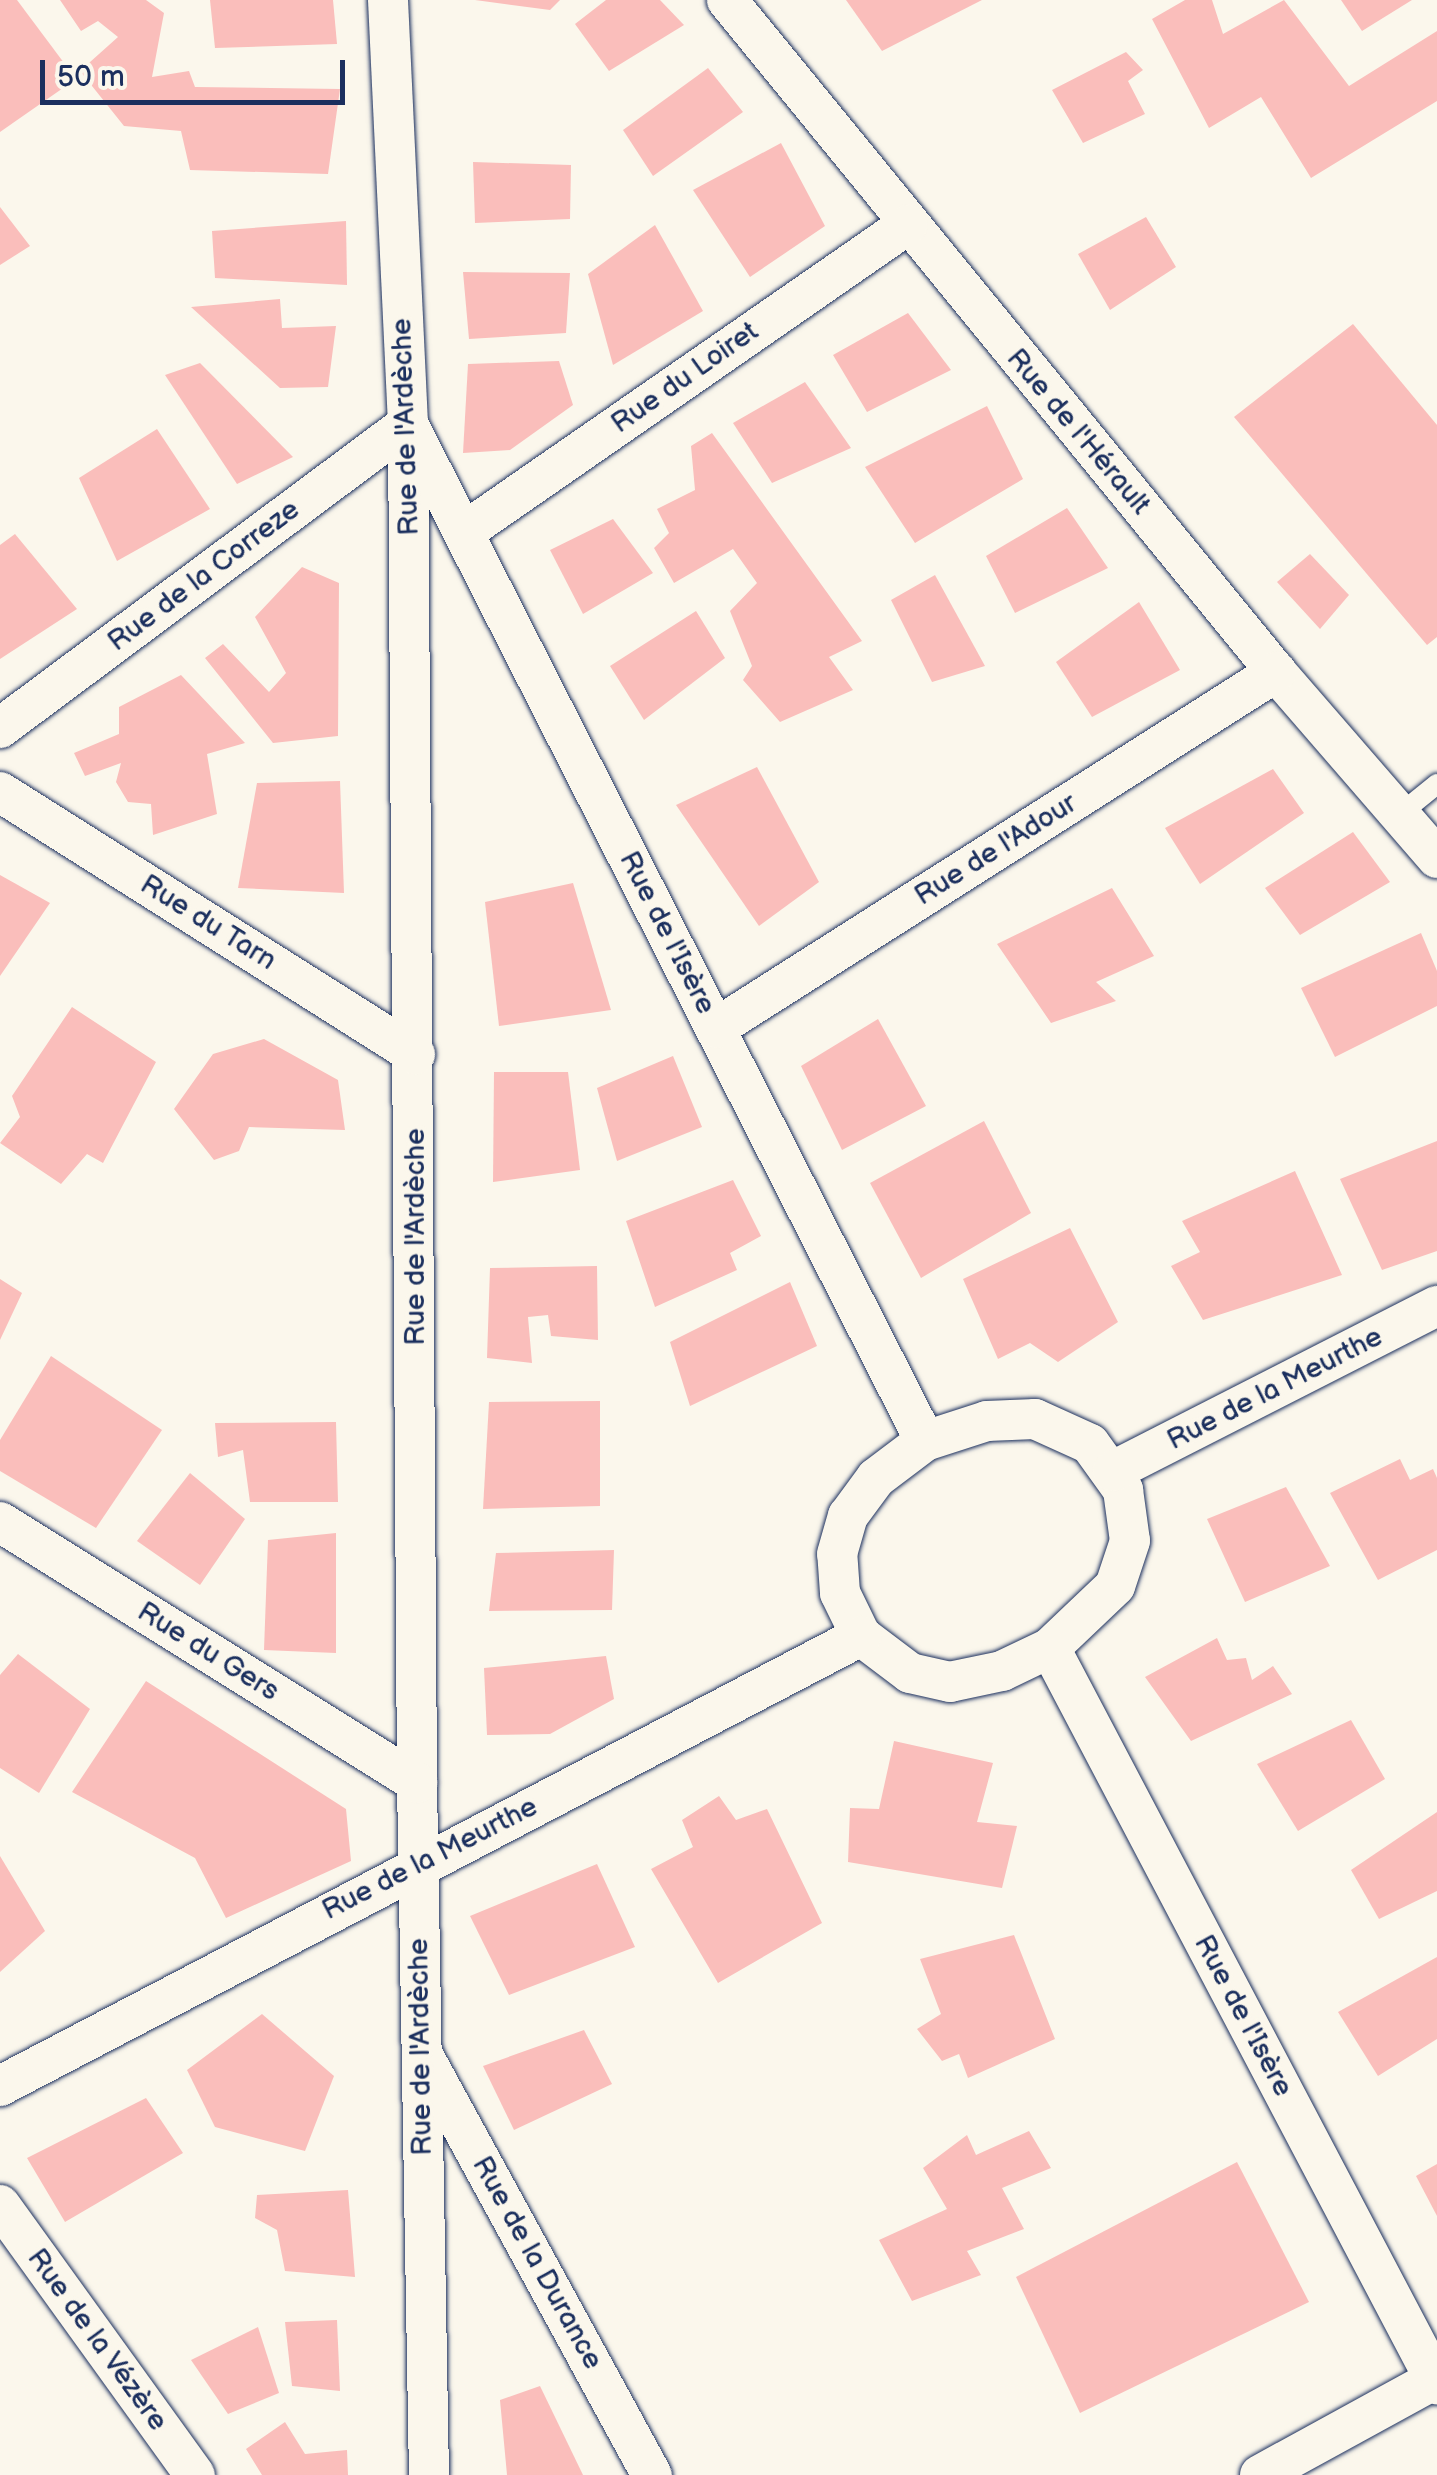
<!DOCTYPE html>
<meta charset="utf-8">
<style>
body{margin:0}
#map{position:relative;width:1437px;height:2475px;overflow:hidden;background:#fbf7ec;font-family:"Balsamiq Sans",sans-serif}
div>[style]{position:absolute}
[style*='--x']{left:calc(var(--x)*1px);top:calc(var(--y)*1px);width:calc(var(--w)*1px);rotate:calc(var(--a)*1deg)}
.building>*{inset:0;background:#fabebb}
.roads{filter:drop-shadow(0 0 2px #1b2f5e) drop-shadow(0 0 2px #1b2f5e)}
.service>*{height:20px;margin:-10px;padding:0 10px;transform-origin:10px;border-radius:10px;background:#fbf7ec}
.minor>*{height:40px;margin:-20px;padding:0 20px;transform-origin:20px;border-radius:20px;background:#fbf7ec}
span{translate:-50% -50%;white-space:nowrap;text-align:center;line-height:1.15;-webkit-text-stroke:8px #fbf7ec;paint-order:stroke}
.street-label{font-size:28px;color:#1b2f5e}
.scale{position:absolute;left:40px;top:60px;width:305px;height:45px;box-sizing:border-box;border:5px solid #1b2f5e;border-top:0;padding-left:12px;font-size:30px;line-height:35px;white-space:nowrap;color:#1b2f5e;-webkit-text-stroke:8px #fbf7ec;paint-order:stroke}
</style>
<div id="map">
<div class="building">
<div style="clip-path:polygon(0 0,17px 0,76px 79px,0 132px)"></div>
<div style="clip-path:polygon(60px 0,146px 0,164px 13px,152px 77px,189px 71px,195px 87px,340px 89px,328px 174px,190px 170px,181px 131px,124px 126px,80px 71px,118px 37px,98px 21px,81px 31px)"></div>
<div style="clip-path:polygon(210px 0,333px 0,337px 44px,215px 48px)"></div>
<div style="clip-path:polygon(475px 0,560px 0,550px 10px)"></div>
<div style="clip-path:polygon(606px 0,660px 0,684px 25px,609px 71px,575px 24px)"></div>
<div style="clip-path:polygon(846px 0,982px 0,882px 51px)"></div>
<div style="clip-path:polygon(1185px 0,1212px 0,1223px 34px,1284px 0,1349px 86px,1437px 31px,1437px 101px,1311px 178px,1261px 97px,1209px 128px,1152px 19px)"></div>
<div style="clip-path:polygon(1341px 0,1412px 0,1362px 31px)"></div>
<div style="clip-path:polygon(1126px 52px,1143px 70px,1128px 81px,1145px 114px,1083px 143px,1052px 90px)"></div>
<div style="clip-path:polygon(708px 68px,743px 112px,653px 176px,623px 130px)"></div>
<div style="clip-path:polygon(781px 143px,825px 226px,750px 277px,693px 190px)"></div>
<div style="clip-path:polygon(473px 162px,571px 165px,570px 219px,475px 223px)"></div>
<div style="clip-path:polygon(0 207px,30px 246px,0 265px)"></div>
<div style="clip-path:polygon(1146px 217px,1176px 267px,1110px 310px,1078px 254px)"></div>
<div style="clip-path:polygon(346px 221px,347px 285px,215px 278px,212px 231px)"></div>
<div style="clip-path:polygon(655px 225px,703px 311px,613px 365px,588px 274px)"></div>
<div style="clip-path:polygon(463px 272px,570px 273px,566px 333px,469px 339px)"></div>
<div style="clip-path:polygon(280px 299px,282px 328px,336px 326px,328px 387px,280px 388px,191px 307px)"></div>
<div style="clip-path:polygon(908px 313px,951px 370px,867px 412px,833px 355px)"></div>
<div style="clip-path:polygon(1353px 324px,1437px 425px,1437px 637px,1427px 645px,1234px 417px)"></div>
<div style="clip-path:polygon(559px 361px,573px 405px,510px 450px,463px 453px,468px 364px)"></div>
<div style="clip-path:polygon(200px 363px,293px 457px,237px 484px,165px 375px)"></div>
<div style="clip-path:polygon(805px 382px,851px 448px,772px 483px,733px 423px)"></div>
<div style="clip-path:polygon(987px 406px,1023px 479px,915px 543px,865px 467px)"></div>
<div style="clip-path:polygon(157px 429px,210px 509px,117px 561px,79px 478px)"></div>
<div style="clip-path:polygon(712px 433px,862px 641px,829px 657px,853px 690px,780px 722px,743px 680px,752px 666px,730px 611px,757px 583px,733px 549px,674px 583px,654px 548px,669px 533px,657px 509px,695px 490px,691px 446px)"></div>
<div style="clip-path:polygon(1067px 508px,1108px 568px,1015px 613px,986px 556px)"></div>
<div style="clip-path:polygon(613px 519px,653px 573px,583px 614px,550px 550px)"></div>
<div style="clip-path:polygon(15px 534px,77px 609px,0 659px,0 545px)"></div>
<div style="clip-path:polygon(1310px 554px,1349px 595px,1320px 629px,1277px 582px)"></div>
<div style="clip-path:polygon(302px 567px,339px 583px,338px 736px,273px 743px,205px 658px,223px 644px,269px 692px,286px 673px,255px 617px)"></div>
<div style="clip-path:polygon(935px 575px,985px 666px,932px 682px,891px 600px)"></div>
<div style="clip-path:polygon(1139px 602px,1180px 670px,1092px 717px,1056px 662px)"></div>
<div style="clip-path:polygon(696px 611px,725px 658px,644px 720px,610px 666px)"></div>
<div style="clip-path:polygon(181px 675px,245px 743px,207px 754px,217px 814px,153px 835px,151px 804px,128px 802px,116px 782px,121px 763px,85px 776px,74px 753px,119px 734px,119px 707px)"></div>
<div style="clip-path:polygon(757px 767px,819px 882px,759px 926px,676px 805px)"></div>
<div style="clip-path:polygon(1273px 769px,1304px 813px,1200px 884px,1165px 828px)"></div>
<div style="clip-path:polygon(340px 781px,344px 893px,238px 888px,257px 783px)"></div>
<div style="clip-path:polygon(1353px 832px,1390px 882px,1300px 935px,1265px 888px)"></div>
<div style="clip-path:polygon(0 875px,50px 903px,0 976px)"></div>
<div style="clip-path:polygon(573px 883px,611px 1010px,499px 1026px,485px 902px)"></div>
<div style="clip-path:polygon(1112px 888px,1154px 956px,1096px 982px,1116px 1001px,1051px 1023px,997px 944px)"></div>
<div style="clip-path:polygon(1421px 933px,1437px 971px,1437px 1006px,1335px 1057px,1301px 988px)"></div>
<div style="clip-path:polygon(72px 1007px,156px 1062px,103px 1163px,87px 1154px,61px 1184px,0 1143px,20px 1117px,12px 1096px)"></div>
<div style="clip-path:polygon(878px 1019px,926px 1106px,842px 1150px,801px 1066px)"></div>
<div style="clip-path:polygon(264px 1039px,338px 1080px,345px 1130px,249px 1127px,239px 1151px,214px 1160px,174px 1109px,213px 1054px)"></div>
<div style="clip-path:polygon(673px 1056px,702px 1127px,617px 1161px,597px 1088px)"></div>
<div style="clip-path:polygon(494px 1072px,568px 1072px,580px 1170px,493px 1182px)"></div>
<div style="clip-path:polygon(984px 1121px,1031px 1213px,921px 1278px,870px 1183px)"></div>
<div style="clip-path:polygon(1437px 1141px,1437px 1251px,1382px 1270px,1340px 1179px)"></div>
<div style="clip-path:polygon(1295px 1171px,1342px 1275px,1203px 1320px,1171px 1266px,1200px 1252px,1182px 1221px)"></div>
<div style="clip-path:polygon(733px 1180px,761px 1236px,730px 1253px,737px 1270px,655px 1307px,626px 1221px)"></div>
<div style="clip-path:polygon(1070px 1228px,1118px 1322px,1058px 1362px,1030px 1343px,998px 1359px,963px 1279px)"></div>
<div style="clip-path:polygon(597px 1266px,598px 1340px,551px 1336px,548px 1315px,528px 1317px,532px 1363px,487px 1358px,490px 1268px)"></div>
<div style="clip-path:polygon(0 1279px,22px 1293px,0 1340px)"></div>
<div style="clip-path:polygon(790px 1282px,817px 1346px,690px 1406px,670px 1342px)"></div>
<div style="clip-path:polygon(51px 1356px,162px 1430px,96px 1528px,0 1471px,0 1440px)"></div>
<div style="clip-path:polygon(600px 1401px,600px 1506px,483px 1509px,489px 1402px)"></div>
<div style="clip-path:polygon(336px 1422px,338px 1502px,250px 1502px,243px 1450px,218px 1457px,215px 1423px)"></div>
<div style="clip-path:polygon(1400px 1459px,1410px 1480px,1433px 1469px,1437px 1478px,1437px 1550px,1378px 1580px,1330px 1493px)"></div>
<div style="clip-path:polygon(190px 1473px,245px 1519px,200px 1585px,137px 1541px)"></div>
<div style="clip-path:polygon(1286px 1487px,1330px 1566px,1245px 1602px,1207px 1519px)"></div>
<div style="clip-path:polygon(336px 1533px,336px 1653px,264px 1650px,268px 1540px)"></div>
<div style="clip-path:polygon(614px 1550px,612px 1610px,489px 1611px,496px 1553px)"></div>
<div style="clip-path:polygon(1217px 1638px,1227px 1660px,1246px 1658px,1252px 1680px,1273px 1666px,1292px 1694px,1191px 1741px,1145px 1677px)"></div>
<div style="clip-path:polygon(18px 1654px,90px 1709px,39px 1793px,0 1768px,0 1675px)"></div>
<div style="clip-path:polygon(606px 1656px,614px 1699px,550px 1734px,487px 1735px,484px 1668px)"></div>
<div style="clip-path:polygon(146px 1681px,346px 1809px,351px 1861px,226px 1918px,195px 1858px,72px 1792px)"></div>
<div style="clip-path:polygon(1351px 1720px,1385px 1779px,1298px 1831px,1257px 1764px)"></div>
<div style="clip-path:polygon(894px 1741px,993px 1763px,977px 1822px,1017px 1826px,1002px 1888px,848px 1862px,850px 1808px,879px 1809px)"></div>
<div style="clip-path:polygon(719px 1796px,736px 1820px,767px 1809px,822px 1923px,718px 1983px,651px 1869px,693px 1847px,682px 1820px)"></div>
<div style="clip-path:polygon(1437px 1812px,1437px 1891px,1379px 1919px,1351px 1870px)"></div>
<div style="clip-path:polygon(0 1856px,45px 1931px,0 1972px)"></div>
<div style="clip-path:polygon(597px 1864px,635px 1947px,509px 1995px,470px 1916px)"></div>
<div style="clip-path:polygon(1014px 1935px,1055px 2039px,968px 2078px,959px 2054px,942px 2061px,917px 2029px,941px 2014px,920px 1959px)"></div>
<div style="clip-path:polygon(1437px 1957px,1437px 2039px,1378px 2076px,1338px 2012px)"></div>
<div style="clip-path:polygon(262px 2014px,334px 2076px,305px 2151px,215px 2127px,187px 2070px)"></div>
<div style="clip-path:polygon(584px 2030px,612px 2084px,514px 2130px,483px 2066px)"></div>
<div style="clip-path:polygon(146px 2098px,183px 2153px,65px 2222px,27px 2158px)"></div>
<div style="clip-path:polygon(1029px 2131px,1051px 2168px,1002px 2188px,1024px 2229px,967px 2251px,981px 2275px,912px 2301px,879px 2240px,947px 2209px,923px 2168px,967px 2135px,976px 2155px)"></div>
<div style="clip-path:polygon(1237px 2162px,1309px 2302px,1080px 2413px,1016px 2277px)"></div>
<div style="clip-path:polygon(1437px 2164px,1437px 2216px,1416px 2176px)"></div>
<div style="clip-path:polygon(348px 2190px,355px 2277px,285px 2271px,277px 2230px,255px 2218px,257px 2195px)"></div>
<div style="clip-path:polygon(337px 2320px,340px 2391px,292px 2386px,285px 2322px)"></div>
<div style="clip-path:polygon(258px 2327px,279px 2393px,228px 2414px,191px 2360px)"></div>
<div style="clip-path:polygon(540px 2386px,583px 2475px,507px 2475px,500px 2400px)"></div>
<div style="clip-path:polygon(285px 2422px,305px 2454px,347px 2450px,348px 2475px,262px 2475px,246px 2449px)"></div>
</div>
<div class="roads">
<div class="service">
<div style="--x:1400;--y:814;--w:48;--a:-39"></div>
</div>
<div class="minor">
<div style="--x:388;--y:0;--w:424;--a:87.3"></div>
<div style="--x:408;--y:424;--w:1359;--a:89.62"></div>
<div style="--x:417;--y:1783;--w:692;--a:89.01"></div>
<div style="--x:727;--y:0;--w:868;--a:50.75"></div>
<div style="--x:1276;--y:672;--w:246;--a:49.1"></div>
<div style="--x:464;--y:532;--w:539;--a:-34.72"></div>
<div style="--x:0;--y:728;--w:509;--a:-36.69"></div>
<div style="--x:408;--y:424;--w:1141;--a:63.05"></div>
<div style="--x:0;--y:792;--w:491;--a:32.3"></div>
<div style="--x:716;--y:1028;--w:664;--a:-32.44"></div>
<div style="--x:1035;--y:1419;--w:60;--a:24.4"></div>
<div style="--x:1090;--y:1444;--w:57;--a:54.3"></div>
<div style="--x:1123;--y:1490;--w:51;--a:82.2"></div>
<div style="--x:1130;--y:1541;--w:47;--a:108.4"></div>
<div style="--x:1115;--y:1586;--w:90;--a:136.4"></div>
<div style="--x:1050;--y:1648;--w:53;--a:154.4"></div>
<div style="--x:1002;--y:1671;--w:53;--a:168.1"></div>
<div style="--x:950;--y:1682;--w:41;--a:-167.3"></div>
<div style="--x:910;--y:1673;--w:61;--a:-142.9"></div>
<div style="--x:861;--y:1636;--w:48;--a:-116"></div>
<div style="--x:840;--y:1593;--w:39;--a:-94"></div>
<div style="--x:837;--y:1554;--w:40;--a:-74"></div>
<div style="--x:848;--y:1516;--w:47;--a:-53.6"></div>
<div style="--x:876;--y:1478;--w:61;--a:-37.1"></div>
<div style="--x:925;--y:1441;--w:65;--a:-17.9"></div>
<div style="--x:987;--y:1421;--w:48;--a:-2.4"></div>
<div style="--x:1113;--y:1471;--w:364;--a:-27"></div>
<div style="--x:0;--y:1522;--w:492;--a:32"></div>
<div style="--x:1050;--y:1648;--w:832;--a:62.26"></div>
<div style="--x:425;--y:2059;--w:474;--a:61.4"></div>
<div style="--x:0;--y:2086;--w:972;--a:-27.59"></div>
<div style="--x:0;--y:2205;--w:333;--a:54.2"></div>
<div style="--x:1260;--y:2475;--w:202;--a:-28.7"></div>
</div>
</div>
<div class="street-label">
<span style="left:685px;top:378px;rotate:-35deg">Rue du Loiret</span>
<span style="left:406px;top:427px;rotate:-92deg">Rue de l'Ardèche</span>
<span style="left:1078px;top:432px;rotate:50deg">Rue de l'Hérault</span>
<span style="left:204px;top:576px;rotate:-37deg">Rue de la Correze</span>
<span style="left:996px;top:850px;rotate:-32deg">Rue de l'Adour</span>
<span style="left:208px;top:923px;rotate:32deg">Rue du Tarn</span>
<span style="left:667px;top:933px;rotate:63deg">Rue de l'Isère</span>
<span style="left:416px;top:1237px;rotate:-90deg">Rue de l'Ardèche</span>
<span style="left:1275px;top:1389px;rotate:-27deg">Rue de la Meurthe</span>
<span style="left:208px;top:1652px;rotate:32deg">Rue du Gers</span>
<span style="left:430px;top:1859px;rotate:-27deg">Rue de la Meurthe</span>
<span style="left:1243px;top:2016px;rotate:62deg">Rue de l'Isère</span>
<span style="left:421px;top:2047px;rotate:-91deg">Rue de l'Ardèche</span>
<span style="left:537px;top:2263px;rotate:61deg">Rue de la Durance</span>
<span style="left:97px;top:2340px;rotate:54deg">Rue de la Vézère</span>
</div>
<div class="scale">50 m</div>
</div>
